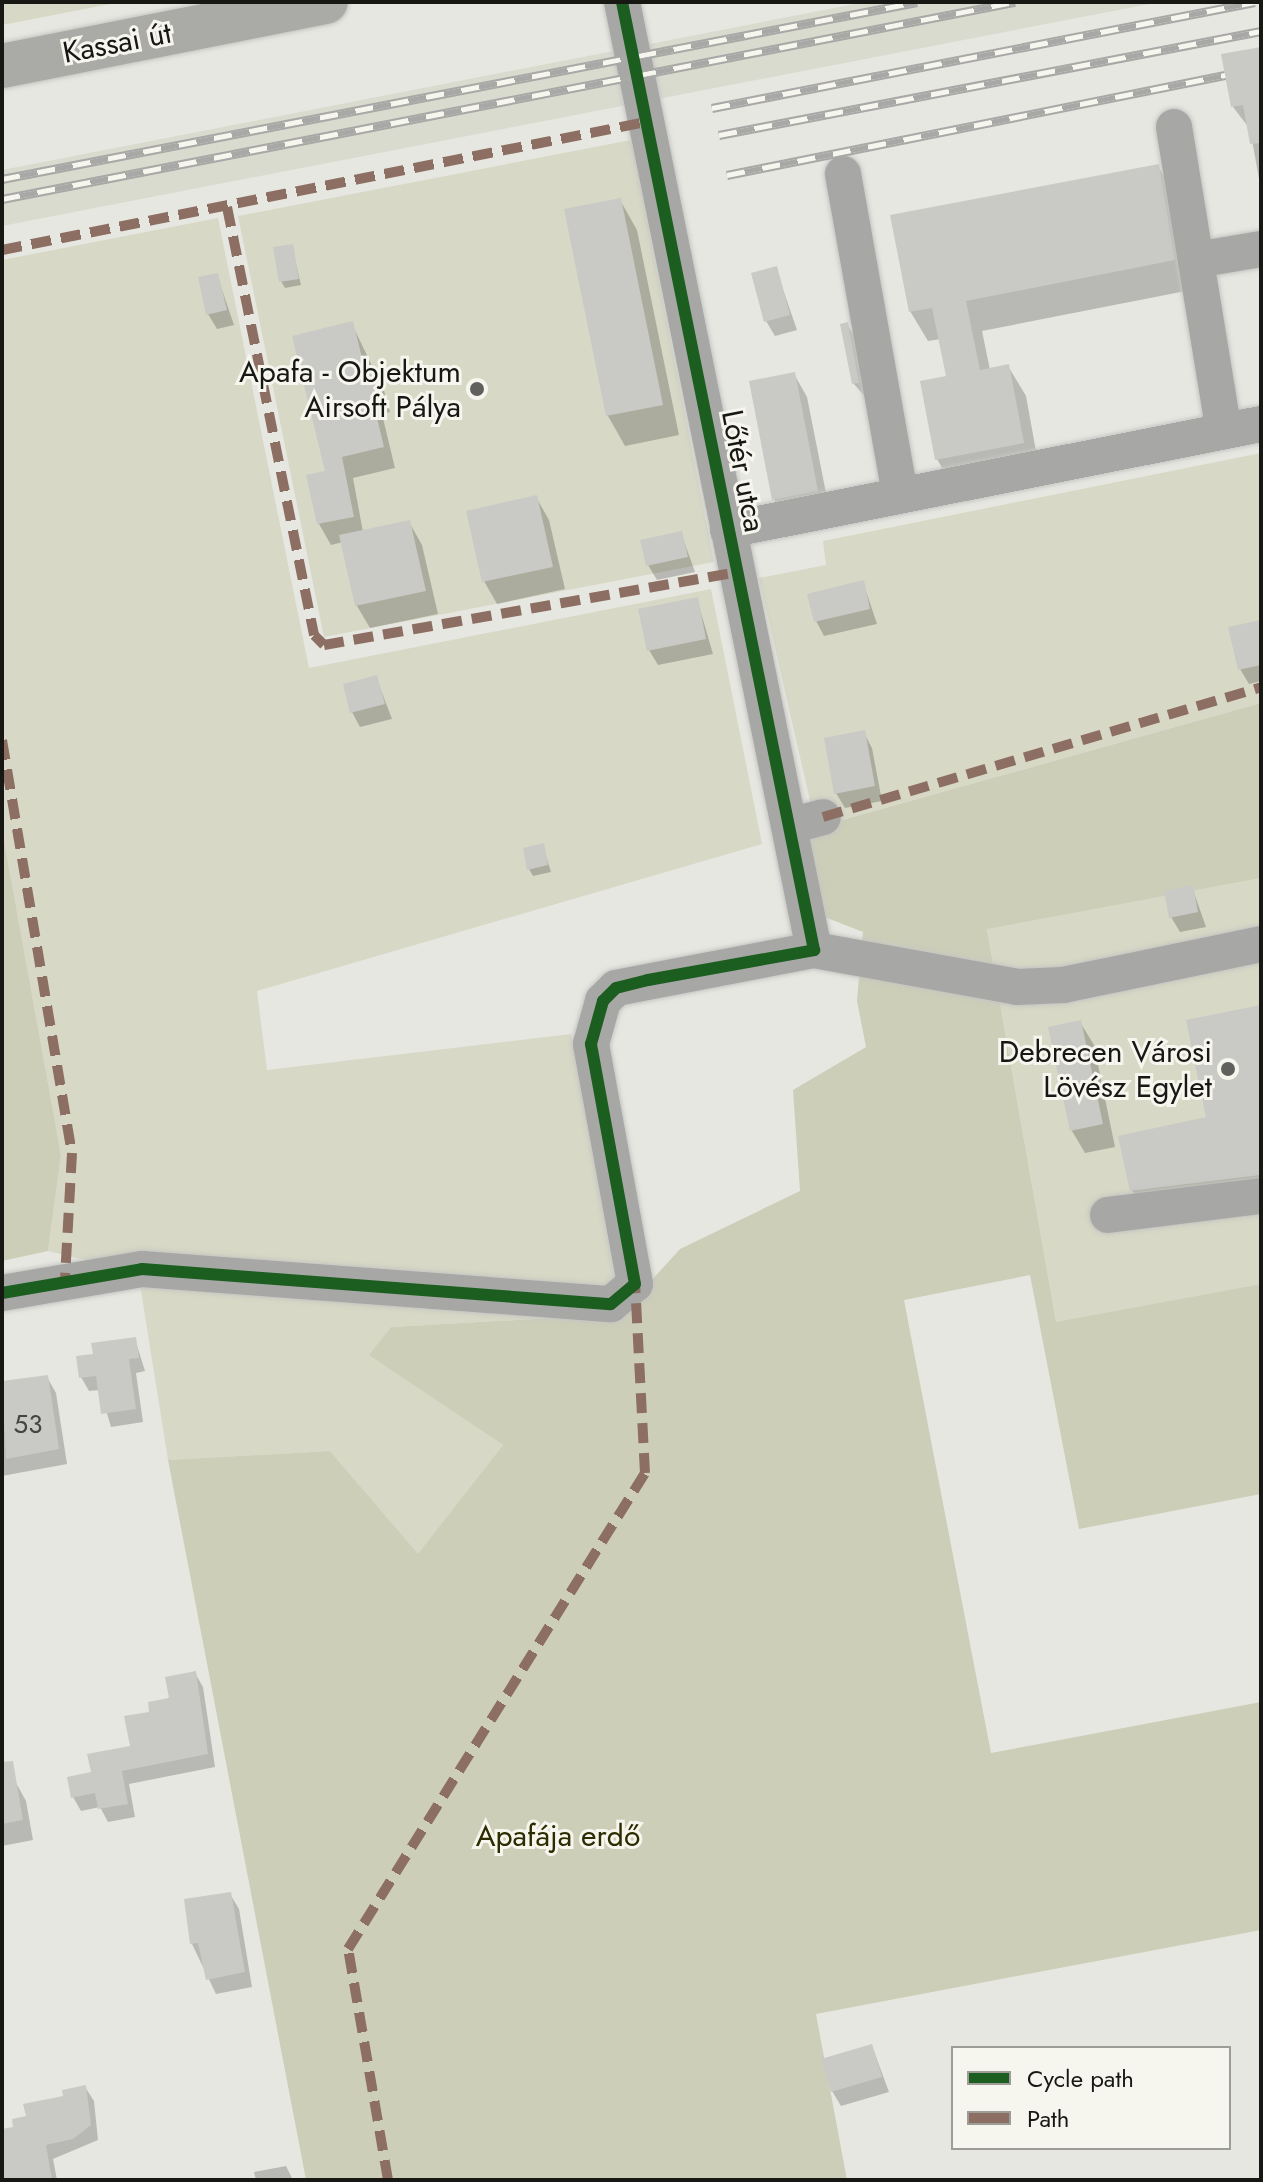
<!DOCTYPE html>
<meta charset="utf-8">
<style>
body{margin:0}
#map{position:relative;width:1263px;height:2182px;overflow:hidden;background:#e7e7e2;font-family:Jost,sans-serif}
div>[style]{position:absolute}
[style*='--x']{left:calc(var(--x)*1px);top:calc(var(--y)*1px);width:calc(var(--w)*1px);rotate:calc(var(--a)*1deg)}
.built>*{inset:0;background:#dadbcf}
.green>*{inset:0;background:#d8d8c6}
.forest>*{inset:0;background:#cdceb8}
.shadow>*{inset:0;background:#0003}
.building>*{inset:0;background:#c9c9c5}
.roads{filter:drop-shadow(0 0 2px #c5c5c2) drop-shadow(0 0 2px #c5c5c2)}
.minor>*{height:36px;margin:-18px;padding:0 18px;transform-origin:18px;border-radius:18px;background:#a7a7a6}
.major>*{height:44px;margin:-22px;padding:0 22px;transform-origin:22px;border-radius:22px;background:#aaaaa6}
.rail>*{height:9px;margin-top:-4.5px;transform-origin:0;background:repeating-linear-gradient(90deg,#f6f6ee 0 18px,#a8a8a6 0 36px);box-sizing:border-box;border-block:2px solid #a8a8a6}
.quiet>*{height:10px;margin-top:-5px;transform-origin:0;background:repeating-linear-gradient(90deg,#8d6e63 0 20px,transparent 0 30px)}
.cycleway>*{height:12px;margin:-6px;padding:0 6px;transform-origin:6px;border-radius:6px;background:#1b5e20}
.dots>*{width:22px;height:22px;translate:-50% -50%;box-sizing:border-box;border:4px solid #f6f6ee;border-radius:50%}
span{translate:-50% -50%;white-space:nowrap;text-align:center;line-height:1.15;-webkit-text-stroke:6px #f6f6ee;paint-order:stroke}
.number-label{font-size:26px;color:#444440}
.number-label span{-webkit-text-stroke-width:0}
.street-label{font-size:30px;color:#171714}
.poi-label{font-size:30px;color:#171714}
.right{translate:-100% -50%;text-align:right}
.park-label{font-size:30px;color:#2c2c00}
.frame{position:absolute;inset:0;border:4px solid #171714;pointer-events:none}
.legend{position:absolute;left:951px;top:2046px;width:280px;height:104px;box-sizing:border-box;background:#f6f6ee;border:2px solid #9d9d97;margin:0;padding:10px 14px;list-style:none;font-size:24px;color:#171714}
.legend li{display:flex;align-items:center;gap:16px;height:40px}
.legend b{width:40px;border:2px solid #9d9d97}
</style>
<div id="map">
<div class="built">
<div style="clip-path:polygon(865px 2px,1160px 2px,2px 226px,2px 170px)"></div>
</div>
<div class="green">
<div style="clip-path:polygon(2px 2px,121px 2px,2px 25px)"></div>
<div style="clip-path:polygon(631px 140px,714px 562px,324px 637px,238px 216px)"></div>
<div style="clip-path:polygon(218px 218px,309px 668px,711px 589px,762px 844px,257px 991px,267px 1070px,571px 1034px,621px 1314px,391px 1327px,370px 1355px,503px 1445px,418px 1555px,330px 1451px,168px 1460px,135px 1253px,94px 1262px,48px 1251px,61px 1155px,2px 829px,2px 260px)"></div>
<div style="clip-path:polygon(1261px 453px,1261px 703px,816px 827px,759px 578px,826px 565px,823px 541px)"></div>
<div style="clip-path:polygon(1261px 878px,1261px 1284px,1056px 1323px,987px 928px)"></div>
</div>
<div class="forest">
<div style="clip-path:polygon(1261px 703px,1261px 878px,987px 929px,1056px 1322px,1261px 1284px,1261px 1494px,1079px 1529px,1030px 1275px,904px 1300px,991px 1753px,1261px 1702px,1261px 1930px,816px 2014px,847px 2180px,306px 2180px,168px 1460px,330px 1451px,418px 1554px,503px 1445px,369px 1355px,391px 1327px,621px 1314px,680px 1249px,800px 1191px,793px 1090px,866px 1047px,857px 1001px,863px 932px,817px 914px,799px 832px)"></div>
<div style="clip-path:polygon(2px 829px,61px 1155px,48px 1251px,2px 1261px)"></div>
</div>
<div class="shadow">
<div style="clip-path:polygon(1261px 49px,1261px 190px,1250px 129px,1233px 107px)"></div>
<div style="clip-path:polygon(1158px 166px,1175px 196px,1191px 290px,982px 331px,990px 370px,1008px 366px,1026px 396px,1040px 473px,954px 489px,937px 459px,948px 378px,941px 339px,928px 341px,910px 311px)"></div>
<div style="clip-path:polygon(620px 200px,637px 230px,679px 435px,625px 446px,608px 416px,566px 211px)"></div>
<div style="clip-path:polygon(292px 246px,301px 285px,285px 288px,281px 281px)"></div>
<div style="clip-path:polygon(776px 269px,797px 330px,775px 336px,766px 321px)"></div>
<div style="clip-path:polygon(217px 275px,234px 325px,217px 329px,208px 314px)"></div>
<div style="clip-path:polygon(352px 324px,384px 391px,390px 412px,382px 414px,395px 468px,353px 478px,363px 532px,409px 522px,422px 545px,438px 614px,370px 628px,357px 606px,343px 542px,331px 545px,319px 524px)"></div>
<div style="clip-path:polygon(847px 324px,856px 339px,866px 398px,854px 384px,842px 326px)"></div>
<div style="clip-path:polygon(794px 374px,807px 397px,830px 513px,787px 522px,774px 499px)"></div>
<div style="clip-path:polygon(536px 497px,549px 520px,565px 589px,497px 604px,484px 581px)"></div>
<div style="clip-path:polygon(681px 533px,695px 572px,657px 580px,648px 565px)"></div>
<div style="clip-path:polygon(863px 582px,877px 624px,824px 636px,816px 621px)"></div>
<div style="clip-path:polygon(697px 599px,713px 654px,658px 665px,649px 650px)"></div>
<div style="clip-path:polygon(1261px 622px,1261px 681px,1249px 684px,1240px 669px)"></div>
<div style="clip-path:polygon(376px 677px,392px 719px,360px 727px,352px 712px)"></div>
<div style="clip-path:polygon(864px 733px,872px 748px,882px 801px,845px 808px,836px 793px)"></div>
<div style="clip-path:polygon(543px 846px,551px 872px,533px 876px,529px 869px)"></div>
<div style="clip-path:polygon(1192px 887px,1206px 927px,1180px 932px,1171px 917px)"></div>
<div style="clip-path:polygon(1261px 1007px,1261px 1207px,1149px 1221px,1132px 1190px,1208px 1119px)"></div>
<div style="clip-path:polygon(1080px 1022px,1094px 1045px,1115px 1147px,1085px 1153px,1072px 1131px,1051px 1028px)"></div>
<div style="clip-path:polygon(135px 1339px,145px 1371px,136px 1373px,143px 1422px,111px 1427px,100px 1390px,89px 1391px,81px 1377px)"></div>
<div style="clip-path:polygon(47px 1377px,56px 1393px,67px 1464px,2px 1476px,2px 1384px)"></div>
<div style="clip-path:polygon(195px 1673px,203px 1687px,215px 1767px,129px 1784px,135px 1817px,108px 1822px,100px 1807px,81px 1811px,73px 1797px,93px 1774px,132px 1748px,152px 1713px)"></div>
<div style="clip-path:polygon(15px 1781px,26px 1801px,33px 1840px,2px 1846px,2px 1783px)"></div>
<div style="clip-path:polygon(230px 1894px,239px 1909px,252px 1987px,216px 1994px,192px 1944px)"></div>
<div style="clip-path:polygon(872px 2046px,889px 2092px,841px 2106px,832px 2091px)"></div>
<div style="clip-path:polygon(85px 2087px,94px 2101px,98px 2140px,53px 2159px,57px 2180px,2px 2180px,2px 2131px,15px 2128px)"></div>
<div style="clip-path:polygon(286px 2166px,293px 2180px,256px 2180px,254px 2172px)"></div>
</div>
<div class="building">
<div style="clip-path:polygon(1261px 47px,1261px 143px,1250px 144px,1243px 105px,1231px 107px,1221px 54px)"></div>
<div style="clip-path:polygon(1159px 164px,1175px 260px,966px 301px,980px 370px,1009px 364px,1024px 443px,935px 460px,920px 381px,946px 376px,932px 308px,909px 312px,890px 215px)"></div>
<div style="clip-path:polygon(621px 198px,663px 405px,606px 416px,564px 209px)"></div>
<div style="clip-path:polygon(293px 244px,299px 279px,279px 282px,273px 247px)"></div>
<div style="clip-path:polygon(777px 266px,790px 315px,764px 322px,751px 273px)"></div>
<div style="clip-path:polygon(218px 273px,227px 310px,206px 315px,198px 277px)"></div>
<div style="clip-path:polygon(353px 321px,365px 370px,373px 368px,379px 391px,371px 393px,384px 447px,342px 457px,354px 517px,317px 524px,306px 475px,325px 471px,292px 336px)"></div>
<div style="clip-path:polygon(848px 322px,859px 383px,852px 384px,840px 324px)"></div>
<div style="clip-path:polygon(795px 372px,818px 491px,772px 500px,749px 381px)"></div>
<div style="clip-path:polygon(537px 495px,553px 567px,482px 582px,466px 511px)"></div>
<div style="clip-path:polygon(410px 520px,426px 591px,355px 606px,339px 535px)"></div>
<div style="clip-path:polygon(682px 531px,688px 557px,646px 566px,640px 540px)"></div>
<div style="clip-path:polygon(864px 580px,870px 609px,814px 622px,807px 594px)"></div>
<div style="clip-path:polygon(698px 597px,706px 639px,647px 651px,638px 609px)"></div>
<div style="clip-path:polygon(1261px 620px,1261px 665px,1238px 670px,1228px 627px)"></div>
<div style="clip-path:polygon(377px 675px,385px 704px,350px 713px,343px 684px)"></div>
<div style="clip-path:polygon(865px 730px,875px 786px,834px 794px,824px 738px)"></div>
<div style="clip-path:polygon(544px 843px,548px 865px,527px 870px,523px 848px)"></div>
<div style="clip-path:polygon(1193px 885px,1198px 912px,1169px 918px,1164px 891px)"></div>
<div style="clip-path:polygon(1261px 1005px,1261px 1175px,1130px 1191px,1118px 1136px,1206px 1117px,1186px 1020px)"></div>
<div style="clip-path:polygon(1081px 1020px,1103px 1124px,1070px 1131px,1048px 1027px)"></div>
<div style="clip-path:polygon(136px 1337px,139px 1358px,129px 1359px,136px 1409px,101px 1414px,96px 1376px,79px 1378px,76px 1356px,93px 1354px,91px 1343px)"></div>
<div style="clip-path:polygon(48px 1375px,59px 1449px,6px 1459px,2px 1381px)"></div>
<div style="clip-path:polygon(196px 1671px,208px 1754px,122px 1771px,128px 1804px,98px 1809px,95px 1793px,71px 1798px,67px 1777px,91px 1772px,87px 1754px,130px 1746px,124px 1716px,149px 1712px,148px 1702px,169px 1698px,165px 1677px)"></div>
<div style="clip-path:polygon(13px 1761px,23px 1820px,2px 1824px,2px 1762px)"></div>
<div style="clip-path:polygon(231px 1892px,245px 1972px,206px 1980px,198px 1943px,190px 1944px,184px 1899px)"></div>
<div style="clip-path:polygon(872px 2044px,882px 2077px,831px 2092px,821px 2059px)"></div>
<div style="clip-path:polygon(86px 2085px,91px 2125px,73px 2139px,46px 2145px,52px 2180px,2px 2180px,2px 2129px,13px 2127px,12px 2119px,26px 2116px,23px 2104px,63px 2096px,62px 2090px)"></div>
</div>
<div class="roads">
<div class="minor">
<div style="--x:622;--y:2;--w:967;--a:78.55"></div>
<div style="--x:1174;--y:127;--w:308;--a:80.7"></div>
<div style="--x:843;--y:174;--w:326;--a:79.9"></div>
<div style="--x:1196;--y:260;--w:66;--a:-9.6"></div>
<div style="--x:728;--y:530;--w:543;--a:-11.25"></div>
<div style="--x:790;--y:826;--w:34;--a:-15"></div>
<div style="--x:1108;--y:1215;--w:154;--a:-7.1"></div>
<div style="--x:2;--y:1293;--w:142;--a:-9.7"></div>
<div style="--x:142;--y:1269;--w:470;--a:4.3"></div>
<div style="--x:611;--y:1304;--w:31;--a:-40"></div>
<div style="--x:635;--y:1284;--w:244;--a:-100.4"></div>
<div style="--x:591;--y:1044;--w:45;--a:-74.4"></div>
<div style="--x:603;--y:1001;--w:18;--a:-45"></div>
<div style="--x:616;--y:988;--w:202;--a:-10.9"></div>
<div style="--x:814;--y:950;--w:206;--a:10.3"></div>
<div style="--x:1017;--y:987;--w:46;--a:-2.5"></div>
<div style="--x:1063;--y:985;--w:202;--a:-11.7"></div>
</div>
<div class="major">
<div style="--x:2;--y:66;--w:330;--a:-11.2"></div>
</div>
</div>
<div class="rail">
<div style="--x:712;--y:108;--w:553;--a:-11.05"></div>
<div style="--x:719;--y:135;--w:552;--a:-10.86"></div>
<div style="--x:727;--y:175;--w:508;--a:-11.35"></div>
<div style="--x:2;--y:179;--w:932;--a:-10.95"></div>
<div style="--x:2;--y:199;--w:1032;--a:-11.01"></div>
</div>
<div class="quiet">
<div style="--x:227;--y:207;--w:437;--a:78.5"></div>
<div style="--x:314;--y:635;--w:14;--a:45"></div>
<div style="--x:324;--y:645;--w:419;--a:-10"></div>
<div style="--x:2;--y:250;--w:657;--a:-11.24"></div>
<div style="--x:2;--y:740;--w:419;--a:80.4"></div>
<div style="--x:72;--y:1153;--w:127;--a:93.2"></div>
<div style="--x:823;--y:817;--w:457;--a:-16.5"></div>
<div style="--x:388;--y:2180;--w:234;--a:-99.8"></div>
<div style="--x:348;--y:1949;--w:561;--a:-58.04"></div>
<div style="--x:645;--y:1473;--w:189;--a:-93"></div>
</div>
<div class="cycleway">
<div style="--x:2;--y:1293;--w:142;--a:-9.7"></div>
<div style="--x:142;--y:1269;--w:470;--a:4.3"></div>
<div style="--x:611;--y:1304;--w:31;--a:-40"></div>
<div style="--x:635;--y:1284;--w:244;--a:-100.4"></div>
<div style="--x:591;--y:1044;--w:45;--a:-74.4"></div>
<div style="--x:603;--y:1001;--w:18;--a:-45"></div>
<div style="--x:616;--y:988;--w:33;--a:-14"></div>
<div style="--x:648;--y:980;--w:169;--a:-10.2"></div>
<div style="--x:814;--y:950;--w:967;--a:-101.45"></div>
</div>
<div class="dots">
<div style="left:477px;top:389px;background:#60605c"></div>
<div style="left:1228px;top:1069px;background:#60605c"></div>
</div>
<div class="number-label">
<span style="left:28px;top:1425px">53</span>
</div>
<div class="street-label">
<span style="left:117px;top:43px;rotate:-11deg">Kassai út</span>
<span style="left:743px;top:471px;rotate:79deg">Lőtér utca</span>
</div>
<div class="poi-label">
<span class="right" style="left:461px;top:389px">Apafa - Objektum<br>Airsoft Pálya</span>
<span class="right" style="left:1212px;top:1069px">Debrecen Városi<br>Lövész Egylet</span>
</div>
<div class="park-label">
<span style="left:558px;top:1836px">Apafája erdő</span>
</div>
<div class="frame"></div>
<ul class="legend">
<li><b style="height:10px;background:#1b5e20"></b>Cycle path</li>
<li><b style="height:10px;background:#8d6e63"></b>Path</li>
</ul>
</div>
